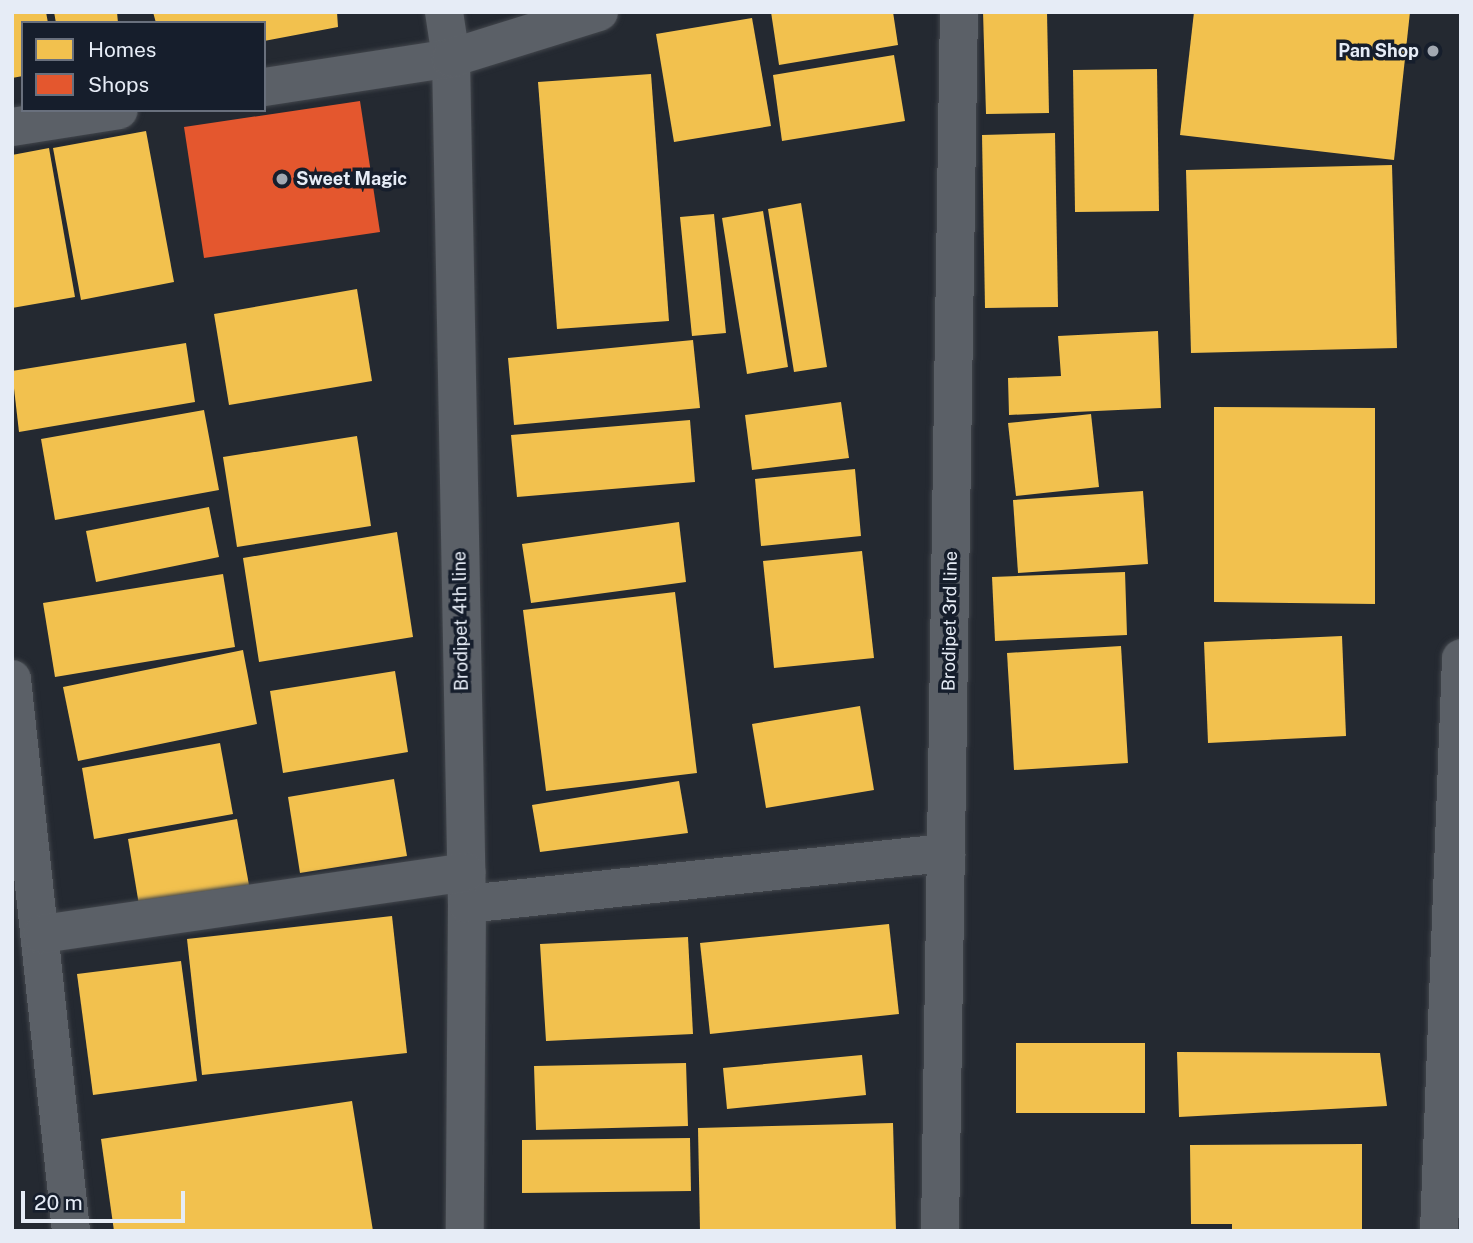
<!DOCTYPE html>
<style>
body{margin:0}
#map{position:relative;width:1473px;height:1243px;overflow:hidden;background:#242931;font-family:"Public Sans",sans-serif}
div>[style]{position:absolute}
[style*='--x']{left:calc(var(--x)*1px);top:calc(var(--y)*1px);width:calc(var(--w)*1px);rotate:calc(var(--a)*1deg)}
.homes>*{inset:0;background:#f2c14e}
.shops>*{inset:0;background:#e4572e}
.roads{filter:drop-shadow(0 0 2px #42464c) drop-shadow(0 0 2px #42464c)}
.minor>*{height:38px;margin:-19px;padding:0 19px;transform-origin:19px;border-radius:19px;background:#5b6067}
.dots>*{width:19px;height:19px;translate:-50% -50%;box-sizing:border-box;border:4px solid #161e2c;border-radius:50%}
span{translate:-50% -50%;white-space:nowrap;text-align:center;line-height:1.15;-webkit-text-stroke:7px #161e2c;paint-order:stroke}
.poi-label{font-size:18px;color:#e6ecf6;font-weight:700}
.right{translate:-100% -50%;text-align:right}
.left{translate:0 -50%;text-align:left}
.street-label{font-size:18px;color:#e6ecf6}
.frame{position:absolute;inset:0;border:14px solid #e6ecf6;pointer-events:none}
.legend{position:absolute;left:21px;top:21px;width:245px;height:91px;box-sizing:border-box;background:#161e2c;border:2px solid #69707d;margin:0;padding:9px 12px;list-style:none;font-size:21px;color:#e6ecf6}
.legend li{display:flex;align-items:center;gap:14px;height:35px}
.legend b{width:35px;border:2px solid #69707d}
.scale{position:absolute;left:21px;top:1191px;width:164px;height:32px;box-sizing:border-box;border:4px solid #e6ecf6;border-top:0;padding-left:9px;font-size:21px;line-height:24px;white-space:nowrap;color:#e6ecf6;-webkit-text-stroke:5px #161e2c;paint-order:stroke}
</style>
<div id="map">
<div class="homes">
<div style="clip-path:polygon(12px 12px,46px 12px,48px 23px,23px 23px,23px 76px,12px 78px)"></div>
<div style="clip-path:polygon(54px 12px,117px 12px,118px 23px,56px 23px)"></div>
<div style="clip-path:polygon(153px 12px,337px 12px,338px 27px,264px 41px,264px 23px,156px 23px)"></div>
<div style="clip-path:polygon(771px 12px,893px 12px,898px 45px,779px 65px)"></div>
<div style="clip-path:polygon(983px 12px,1047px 12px,1049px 113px,986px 114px)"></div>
<div style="clip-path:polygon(1194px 12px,1410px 12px,1394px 160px,1180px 135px)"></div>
<div style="clip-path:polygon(752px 18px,771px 126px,674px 142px,656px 34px)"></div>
<div style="clip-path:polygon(894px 55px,905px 121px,782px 141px,773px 75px)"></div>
<div style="clip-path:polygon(1157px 69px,1159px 211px,1075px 212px,1073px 70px)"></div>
<div style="clip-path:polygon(651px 74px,669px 321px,557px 329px,538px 82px)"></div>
<div style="clip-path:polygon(146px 131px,174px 282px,81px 300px,53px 148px)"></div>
<div style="clip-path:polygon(1055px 133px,1058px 307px,985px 308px,982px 135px)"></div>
<div style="clip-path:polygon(49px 148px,75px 297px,12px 308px,12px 155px)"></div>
<div style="clip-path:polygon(1392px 165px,1397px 348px,1191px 353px,1186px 170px)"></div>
<div style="clip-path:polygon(801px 203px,827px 367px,794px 372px,768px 209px)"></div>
<div style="clip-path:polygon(763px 211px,788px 367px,747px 374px,722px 218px)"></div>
<div style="clip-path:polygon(714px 214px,726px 333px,692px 336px,680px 217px)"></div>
<div style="clip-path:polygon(357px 289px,372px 381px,229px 405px,214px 314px)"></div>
<div style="clip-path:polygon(1158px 331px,1161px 408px,1009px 415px,1008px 378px,1061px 376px,1058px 336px)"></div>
<div style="clip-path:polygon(693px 340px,700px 408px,514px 425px,508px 358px)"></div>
<div style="clip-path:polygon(186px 343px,195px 402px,19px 432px,12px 371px)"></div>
<div style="clip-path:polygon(841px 402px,849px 458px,752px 470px,745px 415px)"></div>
<div style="clip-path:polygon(1214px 407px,1375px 408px,1375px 604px,1214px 602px)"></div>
<div style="clip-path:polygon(204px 410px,219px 490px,55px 520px,41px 439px)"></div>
<div style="clip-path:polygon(1091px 414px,1099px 487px,1016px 496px,1008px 423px)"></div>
<div style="clip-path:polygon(690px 420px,695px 482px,517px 497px,511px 435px)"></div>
<div style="clip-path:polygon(357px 436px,371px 526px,237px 547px,223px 457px)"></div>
<div style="clip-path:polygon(855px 469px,861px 536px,761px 546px,755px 479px)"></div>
<div style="clip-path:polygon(1143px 491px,1148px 564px,1018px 573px,1013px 500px)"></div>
<div style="clip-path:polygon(209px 507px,219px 557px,96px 582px,86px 531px)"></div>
<div style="clip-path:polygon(679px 522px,686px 582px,531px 603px,522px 544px)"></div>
<div style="clip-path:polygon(397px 532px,413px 637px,259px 662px,243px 558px)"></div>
<div style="clip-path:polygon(862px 551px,874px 658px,774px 668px,763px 561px)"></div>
<div style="clip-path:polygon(1125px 572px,1127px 635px,995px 641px,992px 577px)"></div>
<div style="clip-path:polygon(223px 574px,235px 647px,55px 677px,43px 603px)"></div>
<div style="clip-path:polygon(675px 592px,697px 773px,546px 791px,523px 610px)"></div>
<div style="clip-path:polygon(1342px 636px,1346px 736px,1208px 743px,1204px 642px)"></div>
<div style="clip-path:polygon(1121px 646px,1128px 763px,1014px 770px,1007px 653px)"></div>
<div style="clip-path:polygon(243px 650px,257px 724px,78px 761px,63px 687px)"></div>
<div style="clip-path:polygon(395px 671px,408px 752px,283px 773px,270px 691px)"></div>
<div style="clip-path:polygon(860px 706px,874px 790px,766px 808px,752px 724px)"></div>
<div style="clip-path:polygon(220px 743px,233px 814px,94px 839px,82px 768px)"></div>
<div style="clip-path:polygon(394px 779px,407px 856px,300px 873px,288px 797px)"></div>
<div style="clip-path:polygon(679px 781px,688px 833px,540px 852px,532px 805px)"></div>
<div style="clip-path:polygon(237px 819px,249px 885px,139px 905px,128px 839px)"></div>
<div style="clip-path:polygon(392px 916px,407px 1053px,202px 1075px,187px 939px)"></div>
<div style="clip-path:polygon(889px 924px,899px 1014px,710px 1034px,700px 943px)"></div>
<div style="clip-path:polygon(688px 937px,693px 1034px,546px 1041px,540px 944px)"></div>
<div style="clip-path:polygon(181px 961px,197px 1081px,93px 1095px,77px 974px)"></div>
<div style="clip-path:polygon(1016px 1043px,1145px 1043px,1145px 1113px,1016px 1113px)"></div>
<div style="clip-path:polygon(1177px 1052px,1380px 1053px,1387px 1106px,1179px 1117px)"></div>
<div style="clip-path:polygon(862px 1055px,866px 1095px,727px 1109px,723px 1068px)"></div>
<div style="clip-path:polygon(686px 1063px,688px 1126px,536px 1130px,534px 1066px)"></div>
<div style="clip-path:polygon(352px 1101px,373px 1231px,114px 1231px,101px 1139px)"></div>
<div style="clip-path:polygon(893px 1123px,896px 1231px,700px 1231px,698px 1128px)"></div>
<div style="clip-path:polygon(690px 1138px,691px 1191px,522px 1193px,522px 1140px)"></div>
<div style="clip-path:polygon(1362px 1144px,1362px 1231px,1232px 1231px,1232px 1224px,1191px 1224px,1190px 1145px)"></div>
</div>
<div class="shops">
<div style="clip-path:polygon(360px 101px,380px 232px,204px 258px,184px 127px)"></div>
</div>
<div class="roads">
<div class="minor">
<div style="--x:444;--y:12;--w:47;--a:81.3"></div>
<div style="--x:451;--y:58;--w:846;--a:88.92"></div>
<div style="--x:467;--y:904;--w:327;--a:90.4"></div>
<div style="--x:264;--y:87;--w:189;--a:-8.8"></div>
<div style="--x:451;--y:58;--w:155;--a:-17.3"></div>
<div style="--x:12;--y:127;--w:108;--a:-9"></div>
<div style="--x:12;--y:679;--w:555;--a:83.9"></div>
<div style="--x:467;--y:904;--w:482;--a:-6.1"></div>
<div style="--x:42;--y:934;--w:429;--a:-8.3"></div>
<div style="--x:940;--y:1231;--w:1219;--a:-89.11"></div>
<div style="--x:1439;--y:1231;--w:573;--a:-87.8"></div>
</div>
</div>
<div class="dots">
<div style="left:1433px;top:51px;background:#a2a8b1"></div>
<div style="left:282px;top:179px;background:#a2a8b1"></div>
</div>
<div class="poi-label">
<span class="right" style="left:1419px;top:51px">Pan Shop</span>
<span class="left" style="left:296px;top:179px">Sweet Magic</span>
</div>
<div class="street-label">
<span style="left:461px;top:621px;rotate:-91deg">Brodipet 4th line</span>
<span style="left:950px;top:621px;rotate:-89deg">Brodipet 3rd line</span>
</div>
<div class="frame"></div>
<ul class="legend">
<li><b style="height:19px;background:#f2c14e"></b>Homes</li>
<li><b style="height:19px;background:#e4572e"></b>Shops</li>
</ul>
<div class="scale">20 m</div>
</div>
